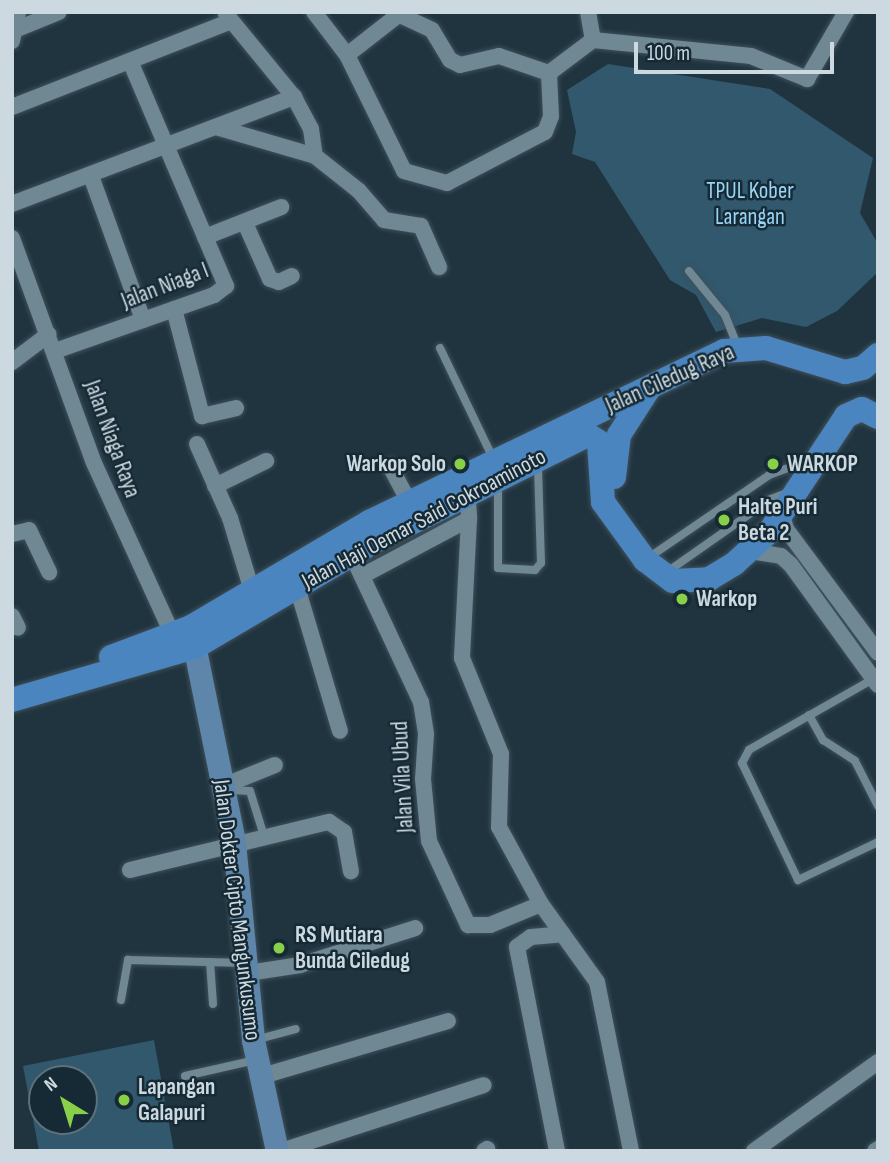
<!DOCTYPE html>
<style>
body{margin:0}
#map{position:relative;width:890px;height:1163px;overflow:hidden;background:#20343f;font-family:"Sofia Sans Condensed",sans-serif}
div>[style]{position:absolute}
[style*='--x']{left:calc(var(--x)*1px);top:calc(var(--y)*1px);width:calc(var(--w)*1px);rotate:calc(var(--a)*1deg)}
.green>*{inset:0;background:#31586d}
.roads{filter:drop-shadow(0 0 2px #3e505a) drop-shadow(0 0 2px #3e505a)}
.lane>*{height:8px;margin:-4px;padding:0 4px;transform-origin:4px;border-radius:4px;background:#708794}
.street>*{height:16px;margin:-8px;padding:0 8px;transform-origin:8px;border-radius:8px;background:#708794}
.secondary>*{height:23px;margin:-11.5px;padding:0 11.5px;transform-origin:11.5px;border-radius:11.5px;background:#5d86aa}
.primary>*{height:24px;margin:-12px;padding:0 12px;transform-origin:12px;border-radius:12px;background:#4a85bf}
.dots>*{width:19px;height:19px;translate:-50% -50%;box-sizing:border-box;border:4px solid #162a35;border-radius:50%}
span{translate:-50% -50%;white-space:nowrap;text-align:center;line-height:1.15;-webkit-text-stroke:5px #162a35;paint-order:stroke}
.park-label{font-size:23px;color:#98d5f6}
.street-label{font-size:23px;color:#cdd9e0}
.poi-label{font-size:23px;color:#cdd9e0;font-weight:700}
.right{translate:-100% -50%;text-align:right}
.left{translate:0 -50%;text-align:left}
.frame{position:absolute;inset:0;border:14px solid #cdd9e0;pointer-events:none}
.north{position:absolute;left:28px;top:1065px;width:70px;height:70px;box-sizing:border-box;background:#162a35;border:2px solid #5f7079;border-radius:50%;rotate:322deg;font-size:19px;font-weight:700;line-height:28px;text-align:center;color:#cdd9e0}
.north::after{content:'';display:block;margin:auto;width:24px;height:32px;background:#88cf4a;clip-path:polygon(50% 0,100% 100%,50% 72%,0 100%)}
.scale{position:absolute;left:634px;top:42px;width:200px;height:32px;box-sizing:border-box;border:4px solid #cdd9e0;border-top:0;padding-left:9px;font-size:21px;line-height:24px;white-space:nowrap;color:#cdd9e0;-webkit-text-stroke:5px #162a35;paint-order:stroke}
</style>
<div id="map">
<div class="green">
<div style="clip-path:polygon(608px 64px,770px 89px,873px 158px,860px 213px,878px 244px,878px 272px,837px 311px,806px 327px,762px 318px,716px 332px,696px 295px,670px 280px,595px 162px,572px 154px,576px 132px,567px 90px)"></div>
<div style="clip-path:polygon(evenodd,154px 1040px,174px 1151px,39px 1151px,23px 1066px,154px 1040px,42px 1079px,84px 1079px,84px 1121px,42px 1121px,42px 1079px)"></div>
</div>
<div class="roads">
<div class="lane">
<div style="--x:689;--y:271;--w:57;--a:50.7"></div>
<div style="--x:725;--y:315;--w:32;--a:68"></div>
<div style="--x:440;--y:348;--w:122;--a:64.3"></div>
<div style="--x:498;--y:484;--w:84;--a:90"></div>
<div style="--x:498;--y:568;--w:37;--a:3"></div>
<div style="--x:535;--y:570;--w:9;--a:-49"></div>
<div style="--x:541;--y:563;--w:98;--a:-91.8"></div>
<div style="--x:648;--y:558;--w:147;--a:-34.4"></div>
<div style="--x:769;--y:475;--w:40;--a:-20.2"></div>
<div style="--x:667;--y:572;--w:127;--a:-35.1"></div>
<div style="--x:771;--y:499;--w:17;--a:-21"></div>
<div style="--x:875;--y:678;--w:145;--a:150.3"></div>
<div style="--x:749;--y:750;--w:15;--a:118"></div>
<div style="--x:742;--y:763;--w:130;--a:64.4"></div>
<div style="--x:798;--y:880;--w:89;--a:-25.4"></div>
<div style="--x:809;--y:715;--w:29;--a:61"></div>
<div style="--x:823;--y:740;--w:38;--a:33"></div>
<div style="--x:855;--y:761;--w:51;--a:62.9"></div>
<div style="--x:230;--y:790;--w:20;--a:3"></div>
<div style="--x:250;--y:791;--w:47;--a:72.7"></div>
<div style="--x:210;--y:962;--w:42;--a:85.9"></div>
<div style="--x:121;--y:1000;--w:41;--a:-80.1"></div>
<div style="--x:128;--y:960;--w:117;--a:1.5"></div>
<div style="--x:255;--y:1040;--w:42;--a:-15"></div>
<div style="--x:185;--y:1076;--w:73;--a:-12.7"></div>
</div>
<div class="street">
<div style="--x:314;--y:12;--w:54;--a:52.5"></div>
<div style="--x:347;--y:55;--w:129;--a:63.8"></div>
<div style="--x:404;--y:171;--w:45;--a:15.6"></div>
<div style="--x:447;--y:183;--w:110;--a:-27.5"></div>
<div style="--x:545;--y:132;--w:17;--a:-69"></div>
<div style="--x:551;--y:116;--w:43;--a:-92.7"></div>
<div style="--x:549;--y:73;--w:55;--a:-36.9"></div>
<div style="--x:588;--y:12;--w:28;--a:80"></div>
<div style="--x:593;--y:40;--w:159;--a:5.8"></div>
<div style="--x:751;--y:56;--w:61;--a:22.3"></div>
<div style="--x:807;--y:79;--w:78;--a:-59.8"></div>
<div style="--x:226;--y:14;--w:107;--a:50.7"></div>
<div style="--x:294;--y:97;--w:36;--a:62"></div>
<div style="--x:311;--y:129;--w:27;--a:82"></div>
<div style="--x:400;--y:15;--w:35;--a:25"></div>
<div style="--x:432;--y:30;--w:35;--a:59"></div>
<div style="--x:450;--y:60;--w:11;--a:27"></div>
<div style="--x:460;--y:65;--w:40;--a:-13"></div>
<div style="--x:499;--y:56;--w:53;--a:18.8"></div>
<div style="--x:17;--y:29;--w:45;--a:-22"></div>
<div style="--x:12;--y:41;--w:30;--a:-78"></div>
<div style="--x:347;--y:55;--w:70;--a:-38"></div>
<div style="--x:12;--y:107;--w:235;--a:-21.4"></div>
<div style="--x:216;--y:127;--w:103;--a:16.3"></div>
<div style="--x:315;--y:156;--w:56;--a:38.5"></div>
<div style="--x:359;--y:191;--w:38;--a:49"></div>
<div style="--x:384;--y:220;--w:37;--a:9"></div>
<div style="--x:421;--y:226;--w:45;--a:66.3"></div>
<div style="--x:91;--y:176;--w:153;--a:70.1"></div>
<div style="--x:12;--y:204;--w:302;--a:-20.8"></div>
<div style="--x:245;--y:223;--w:61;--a:65.9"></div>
<div style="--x:270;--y:279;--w:9;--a:18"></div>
<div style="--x:279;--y:282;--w:14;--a:-25"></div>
<div style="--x:205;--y:237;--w:82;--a:-21.5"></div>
<div style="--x:12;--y:238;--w:239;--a:70"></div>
<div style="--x:94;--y:463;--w:195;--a:65.4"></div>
<div style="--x:174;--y:309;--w:111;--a:75.3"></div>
<div style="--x:202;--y:416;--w:35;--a:-13"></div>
<div style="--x:55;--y:351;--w:169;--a:-19.4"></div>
<div style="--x:214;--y:295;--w:15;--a:-37"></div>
<div style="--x:226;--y:286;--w:242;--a:-113.1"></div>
<div style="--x:12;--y:362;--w:46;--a:-37.1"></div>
<div style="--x:197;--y:444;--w:81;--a:66"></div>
<div style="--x:230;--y:518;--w:76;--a:73.2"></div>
<div style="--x:390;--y:466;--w:41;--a:62.2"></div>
<div style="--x:215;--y:486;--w:57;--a:-26.1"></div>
<div style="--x:467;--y:487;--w:32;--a:86"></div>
<div style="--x:469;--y:519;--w:139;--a:92.9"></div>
<div style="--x:462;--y:658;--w:104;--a:67.9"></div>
<div style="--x:501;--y:754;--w:73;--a:91.6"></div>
<div style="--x:499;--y:827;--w:88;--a:61.4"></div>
<div style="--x:541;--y:904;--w:96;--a:54.3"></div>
<div style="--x:597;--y:982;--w:172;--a:78.6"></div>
<div style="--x:782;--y:515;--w:15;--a:74"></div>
<div style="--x:786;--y:529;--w:154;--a:53.4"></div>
<div style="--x:12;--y:534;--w:17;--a:-13"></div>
<div style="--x:29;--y:530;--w:47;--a:64.5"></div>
<div style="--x:750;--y:551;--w:31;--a:9"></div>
<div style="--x:781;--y:556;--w:13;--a:42"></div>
<div style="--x:791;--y:565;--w:148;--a:54.1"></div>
<div style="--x:352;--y:555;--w:162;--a:64.9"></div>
<div style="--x:421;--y:702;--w:32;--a:81"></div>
<div style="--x:426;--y:734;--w:45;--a:93.8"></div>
<div style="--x:423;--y:779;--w:62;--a:84.5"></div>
<div style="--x:429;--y:841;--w:93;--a:65.1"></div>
<div style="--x:468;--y:925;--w:22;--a:0"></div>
<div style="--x:490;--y:925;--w:55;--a:-22.4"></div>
<div style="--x:362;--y:576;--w:121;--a:-28"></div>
<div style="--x:297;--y:587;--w:150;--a:73.4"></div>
<div style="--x:12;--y:616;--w:13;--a:63"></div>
<div style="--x:223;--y:786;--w:56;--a:-22"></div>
<div style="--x:130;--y:870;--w:205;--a:-13.6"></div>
<div style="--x:329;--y:822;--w:18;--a:34"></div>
<div style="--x:344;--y:832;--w:40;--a:80"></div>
<div style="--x:248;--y:973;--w:53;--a:-8.7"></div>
<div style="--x:300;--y:965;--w:121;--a:-17.8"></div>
<div style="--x:259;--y:1077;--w:197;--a:-16.5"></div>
<div style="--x:281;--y:1151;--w:213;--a:-18"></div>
<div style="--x:484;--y:1151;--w:4;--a:-34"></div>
<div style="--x:557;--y:1151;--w:208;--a:-101.1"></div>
<div style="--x:517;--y:947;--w:17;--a:-36"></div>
<div style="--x:531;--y:937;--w:32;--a:-5"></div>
<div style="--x:754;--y:1151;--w:153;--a:-35.7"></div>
<div style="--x:875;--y:1151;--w:4;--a:-34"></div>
</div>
<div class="secondary">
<div style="--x:191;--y:630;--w:216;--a:78.5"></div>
<div style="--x:234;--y:842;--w:199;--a:84.5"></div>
<div style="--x:253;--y:1040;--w:114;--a:77.8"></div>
</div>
<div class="primary">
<div style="--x:614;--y:477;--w:42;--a:-83.2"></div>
<div style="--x:619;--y:435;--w:54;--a:-57.2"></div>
<div style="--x:111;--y:657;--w:85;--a:-20.6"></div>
<div style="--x:191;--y:627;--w:207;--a:-30.5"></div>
<div style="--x:369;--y:522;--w:394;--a:-25.7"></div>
<div style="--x:724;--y:351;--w:42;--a:-4.1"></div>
<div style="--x:766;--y:348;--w:83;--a:16.9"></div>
<div style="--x:845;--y:372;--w:18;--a:-13"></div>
<div style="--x:863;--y:368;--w:20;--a:-41"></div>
<div style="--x:12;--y:700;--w:191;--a:-16.2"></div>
<div style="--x:195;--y:647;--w:209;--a:-30.5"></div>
<div style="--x:375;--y:541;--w:238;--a:-26.5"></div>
<div style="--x:588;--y:435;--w:13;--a:32"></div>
<div style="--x:599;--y:442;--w:60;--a:86.2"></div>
<div style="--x:603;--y:502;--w:72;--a:54.1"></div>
<div style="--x:645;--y:560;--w:35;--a:37"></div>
<div style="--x:673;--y:581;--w:36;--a:-3"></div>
<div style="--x:709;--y:579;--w:29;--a:-31"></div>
<div style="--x:734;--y:564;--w:49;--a:-42.5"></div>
<div style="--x:770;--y:531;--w:138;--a:-56.5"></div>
<div style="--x:846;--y:416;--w:17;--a:-24"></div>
<div style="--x:862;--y:409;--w:18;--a:27"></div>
</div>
</div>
<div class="dots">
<div style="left:460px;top:464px;background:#88cf4a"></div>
<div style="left:773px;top:464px;background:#88cf4a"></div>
<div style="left:724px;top:520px;background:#88cf4a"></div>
<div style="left:682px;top:599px;background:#88cf4a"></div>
<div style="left:279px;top:948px;background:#88cf4a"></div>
<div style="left:124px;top:1100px;background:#88cf4a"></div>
</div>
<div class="park-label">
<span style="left:750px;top:204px">TPUL Kober<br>Larangan</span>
</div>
<div class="street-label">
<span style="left:165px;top:286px;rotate:-21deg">Jalan Niaga I</span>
<span style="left:670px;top:379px;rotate:-24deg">Jalan Ciledug Raya</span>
<span style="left:112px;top:439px;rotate:70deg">Jalan Niaga Raya</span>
<span style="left:424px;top:519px;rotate:-28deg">Jalan Haji Oemar Said Cokroaminoto</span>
<span style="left:403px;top:777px;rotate:-93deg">Jalan Vila Ubud</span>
<span style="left:237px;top:910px;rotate:83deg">Jalan Dokter Cipto Mangunkusumo</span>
</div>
<div class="poi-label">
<span class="right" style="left:446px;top:464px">Warkop Solo</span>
<span class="left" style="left:787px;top:464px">WARKOP</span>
<span class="left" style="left:738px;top:520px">Halte Puri<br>Beta 2</span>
<span class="left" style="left:696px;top:599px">Warkop</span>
<span class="left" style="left:295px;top:948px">RS Mutiara<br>Bunda Ciledug</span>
<span class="left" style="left:138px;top:1100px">Lapangan<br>Galapuri</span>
</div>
<div class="frame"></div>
<div class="north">N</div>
<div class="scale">100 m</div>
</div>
